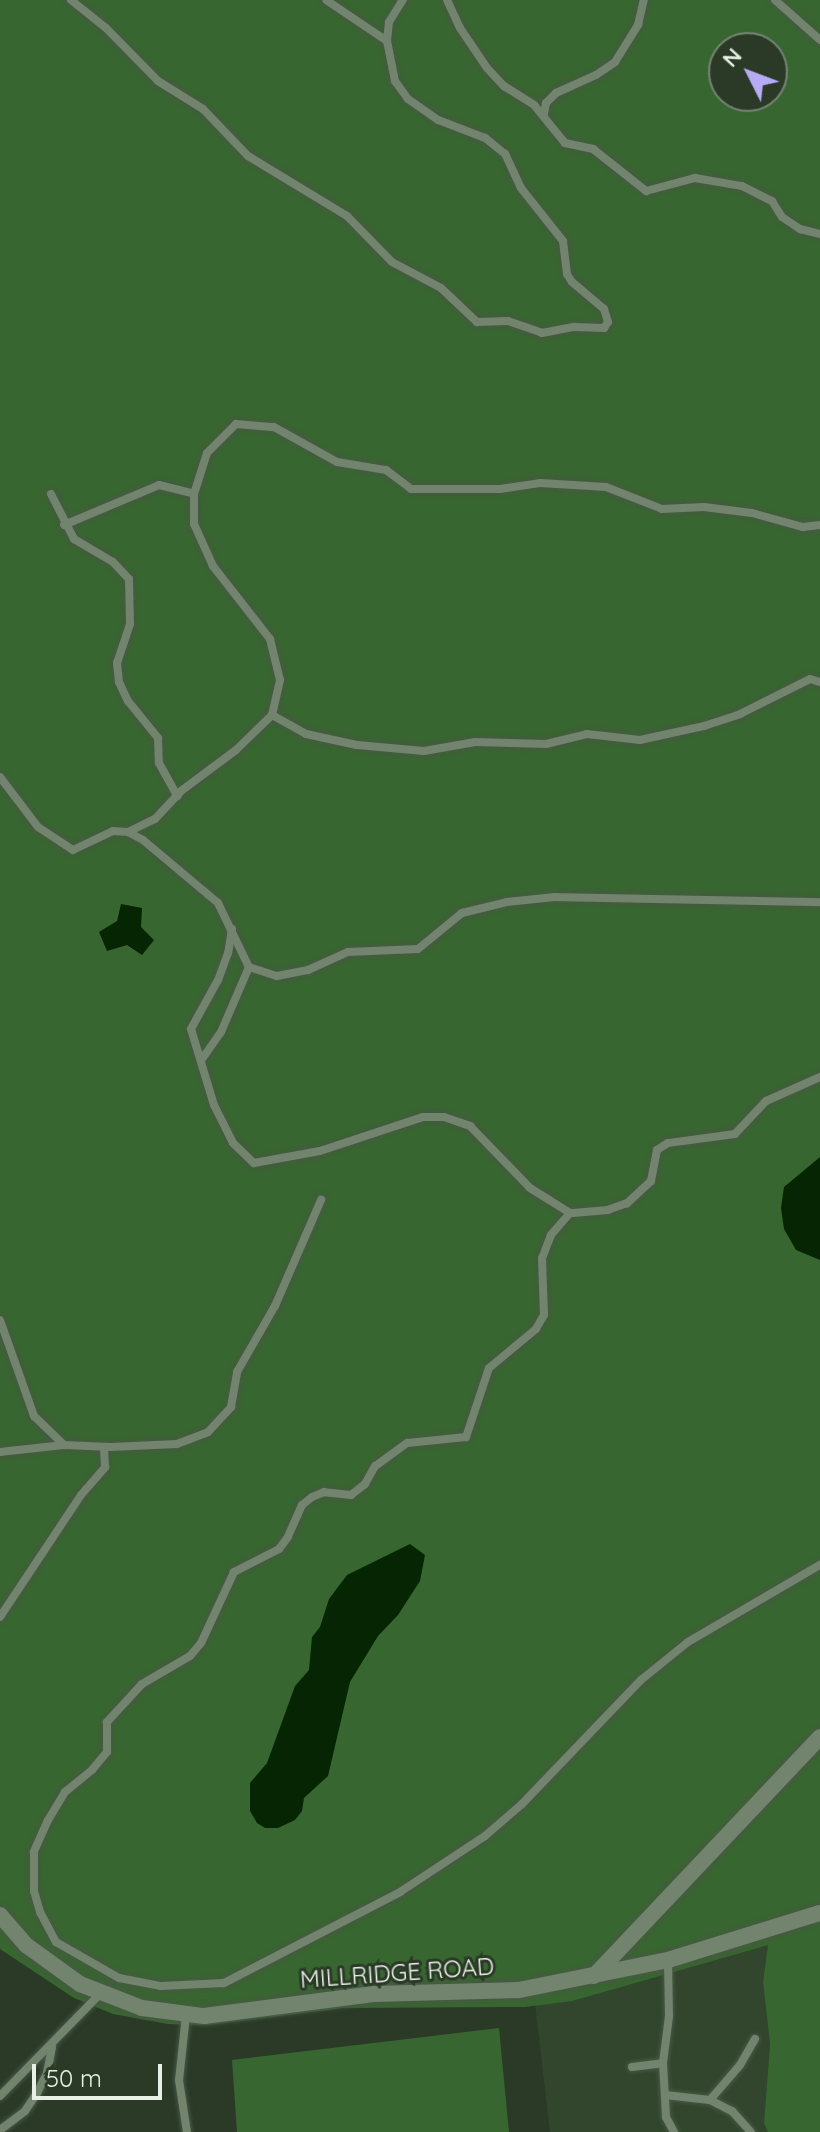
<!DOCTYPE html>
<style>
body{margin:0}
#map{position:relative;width:820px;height:2132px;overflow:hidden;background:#2a3a27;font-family:Quicksand,sans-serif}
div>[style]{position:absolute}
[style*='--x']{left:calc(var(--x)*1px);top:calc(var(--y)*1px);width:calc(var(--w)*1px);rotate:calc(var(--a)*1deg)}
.built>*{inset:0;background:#31462d}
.green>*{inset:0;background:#386630}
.water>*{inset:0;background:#062502}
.roads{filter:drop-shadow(0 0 2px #495746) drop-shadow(0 0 2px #495746)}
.service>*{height:8px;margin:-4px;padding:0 4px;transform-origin:4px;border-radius:4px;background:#72846e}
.minor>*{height:16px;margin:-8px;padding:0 8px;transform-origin:8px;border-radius:8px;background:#72846e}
span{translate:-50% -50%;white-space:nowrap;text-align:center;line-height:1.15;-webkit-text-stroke:6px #2a3a27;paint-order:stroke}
.street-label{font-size:24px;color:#e6f0e4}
.north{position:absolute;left:708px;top:32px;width:80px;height:80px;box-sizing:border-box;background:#2a3a27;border:2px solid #758373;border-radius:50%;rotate:312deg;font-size:22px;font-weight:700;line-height:32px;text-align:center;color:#e6f0e4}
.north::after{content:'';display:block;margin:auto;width:28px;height:36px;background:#b7abf8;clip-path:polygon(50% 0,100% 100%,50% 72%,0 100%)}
.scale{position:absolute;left:32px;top:2064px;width:130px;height:36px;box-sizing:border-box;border:4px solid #e6f0e4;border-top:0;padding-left:10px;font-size:24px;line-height:28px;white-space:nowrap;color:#e6f0e4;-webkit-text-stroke:6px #2a3a27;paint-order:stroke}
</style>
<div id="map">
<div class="built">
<div style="clip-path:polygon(770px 1933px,763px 1982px,770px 2044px,764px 2122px,768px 2132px,550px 2132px,533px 1986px)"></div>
</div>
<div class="green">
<div style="clip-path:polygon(evenodd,0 0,820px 0,820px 2132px,768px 2132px,764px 2123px,770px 2044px,763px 1982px,768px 1945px,572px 2001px,525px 2007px,343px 2008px,208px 2025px,168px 2024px,113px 2014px,74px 1998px,0 1949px,0 0,724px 48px,772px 48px,772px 96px,724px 96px,724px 48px)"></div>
<div style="clip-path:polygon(499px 2028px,509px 2132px,237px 2132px,232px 2060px)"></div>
</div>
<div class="water">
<div style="clip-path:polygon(121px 904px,142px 908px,141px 927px,154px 940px,142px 955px,127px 945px,107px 951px,99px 932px,117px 921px)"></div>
<div style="clip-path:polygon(820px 1157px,820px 1260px,796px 1250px,784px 1229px,781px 1208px,784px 1187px)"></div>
<div style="clip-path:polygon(410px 1544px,425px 1555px,420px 1581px,398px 1615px,378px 1636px,350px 1682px,328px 1776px,304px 1798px,302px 1811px,295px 1820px,278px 1828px,265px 1828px,257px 1823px,250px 1811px,250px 1783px,267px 1763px,295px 1686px,309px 1670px,312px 1637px,320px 1627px,329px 1599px,347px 1575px)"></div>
</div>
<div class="roads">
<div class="service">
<div style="--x:71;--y:0;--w:45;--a:38.7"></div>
<div style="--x:106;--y:28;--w:74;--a:45.5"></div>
<div style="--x:158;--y:81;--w:53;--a:31.9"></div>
<div style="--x:203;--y:109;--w:65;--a:46.2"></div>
<div style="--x:248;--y:156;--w:116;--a:31.2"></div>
<div style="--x:347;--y:216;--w:64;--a:45.6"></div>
<div style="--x:392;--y:262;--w:55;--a:28"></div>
<div style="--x:441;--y:288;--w:50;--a:43.4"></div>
<div style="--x:477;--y:322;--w:31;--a:-2"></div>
<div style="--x:508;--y:321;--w:36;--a:19"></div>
<div style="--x:542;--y:333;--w:33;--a:-11"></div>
<div style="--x:574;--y:327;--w:30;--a:2"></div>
<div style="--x:604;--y:328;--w:7;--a:-56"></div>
<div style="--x:608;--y:322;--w:14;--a:-107"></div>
<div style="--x:604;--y:309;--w:42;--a:-139.8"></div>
<div style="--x:572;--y:282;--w:9;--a:-122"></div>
<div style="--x:567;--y:274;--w:33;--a:-97"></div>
<div style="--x:563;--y:241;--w:68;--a:-128.4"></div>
<div style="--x:521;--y:188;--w:38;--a:-115"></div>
<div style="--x:505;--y:154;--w:26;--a:-141"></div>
<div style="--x:485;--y:138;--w:50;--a:-159"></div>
<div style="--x:438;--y:120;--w:37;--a:-145"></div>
<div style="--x:408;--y:99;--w:22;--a:-126"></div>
<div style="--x:395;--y:81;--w:41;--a:-101.3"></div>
<div style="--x:387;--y:41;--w:73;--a:-146.1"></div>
<div style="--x:447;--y:0;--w:31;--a:65"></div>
<div style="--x:460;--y:28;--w:48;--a:56"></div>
<div style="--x:487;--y:68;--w:25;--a:47"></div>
<div style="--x:504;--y:86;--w:36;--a:32"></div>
<div style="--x:534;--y:105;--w:49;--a:50.8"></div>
<div style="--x:565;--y:143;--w:29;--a:12"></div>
<div style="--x:593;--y:149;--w:68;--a:38.4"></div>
<div style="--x:646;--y:191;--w:51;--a:-14.9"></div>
<div style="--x:695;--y:178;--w:48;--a:9.7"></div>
<div style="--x:742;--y:186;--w:34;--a:27"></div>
<div style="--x:772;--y:201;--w:19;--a:58"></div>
<div style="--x:782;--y:217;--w:22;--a:34"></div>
<div style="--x:800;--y:229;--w:21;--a:14"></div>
<div style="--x:775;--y:0;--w:60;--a:41.6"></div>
<div style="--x:387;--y:41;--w:19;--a:-84"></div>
<div style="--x:389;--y:22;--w:26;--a:-58"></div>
<div style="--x:544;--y:114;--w:11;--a:-80"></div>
<div style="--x:546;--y:103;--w:14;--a:-45"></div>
<div style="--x:556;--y:93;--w:44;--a:-24.2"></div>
<div style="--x:596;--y:75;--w:23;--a:-34"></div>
<div style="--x:615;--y:62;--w:44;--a:-58.1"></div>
<div style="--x:638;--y:25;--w:26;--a:-77"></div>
<div style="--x:51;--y:494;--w:51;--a:62.9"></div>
<div style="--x:74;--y:539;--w:45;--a:30.5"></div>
<div style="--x:113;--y:562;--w:23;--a:47"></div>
<div style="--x:129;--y:579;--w:45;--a:88.7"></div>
<div style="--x:130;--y:624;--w:41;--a:108.4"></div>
<div style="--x:117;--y:663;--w:19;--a:84"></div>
<div style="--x:119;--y:682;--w:21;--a:65"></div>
<div style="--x:128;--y:701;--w:48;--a:51"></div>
<div style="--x:158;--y:738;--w:25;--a:88"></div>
<div style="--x:159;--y:763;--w:38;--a:61"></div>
<div style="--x:64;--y:525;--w:103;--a:-22.8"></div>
<div style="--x:159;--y:485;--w:36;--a:14"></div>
<div style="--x:272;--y:715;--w:39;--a:29"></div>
<div style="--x:306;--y:734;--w:52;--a:12.2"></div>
<div style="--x:357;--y:745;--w:67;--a:5.1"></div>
<div style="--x:424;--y:751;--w:52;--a:-10"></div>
<div style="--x:475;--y:742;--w:71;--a:1.6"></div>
<div style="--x:546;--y:744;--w:42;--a:-13.7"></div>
<div style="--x:587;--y:734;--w:53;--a:6.5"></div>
<div style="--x:640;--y:740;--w:66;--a:-12.3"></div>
<div style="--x:704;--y:726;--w:38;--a:-18"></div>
<div style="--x:740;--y:714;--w:78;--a:-26.6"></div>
<div style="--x:810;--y:679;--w:10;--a:17"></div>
<div style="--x:0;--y:777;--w:63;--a:52.8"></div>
<div style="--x:38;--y:827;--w:42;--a:33.3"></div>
<div style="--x:73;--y:850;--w:44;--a:-25.4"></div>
<div style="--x:113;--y:831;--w:15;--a:4"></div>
<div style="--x:128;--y:832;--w:17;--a:28"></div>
<div style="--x:143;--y:840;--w:98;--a:40"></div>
<div style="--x:218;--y:903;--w:71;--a:64.2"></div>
<div style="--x:249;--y:967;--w:71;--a:113.3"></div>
<div style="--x:221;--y:1032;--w:33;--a:125"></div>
<div style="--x:128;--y:832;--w:30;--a:-26"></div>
<div style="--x:155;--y:819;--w:38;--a:-47"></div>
<div style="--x:181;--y:791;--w:69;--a:-36.7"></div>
<div style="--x:236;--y:750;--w:50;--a:-44.2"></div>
<div style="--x:272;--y:715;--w:36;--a:-77"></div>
<div style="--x:280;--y:680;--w:42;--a:-103.7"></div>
<div style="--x:270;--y:639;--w:93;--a:-128"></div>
<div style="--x:213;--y:566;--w:46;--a:-114.3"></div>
<div style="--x:194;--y:524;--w:30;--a:-90"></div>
<div style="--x:194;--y:494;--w:43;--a:-72.4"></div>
<div style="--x:207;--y:453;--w:41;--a:-45"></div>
<div style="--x:236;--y:424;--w:38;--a:5"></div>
<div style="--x:274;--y:427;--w:72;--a:29.1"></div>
<div style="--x:337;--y:462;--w:50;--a:9.3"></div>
<div style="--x:386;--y:470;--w:31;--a:37"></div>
<div style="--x:411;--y:489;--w:89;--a:0"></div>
<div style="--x:500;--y:489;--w:40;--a:-8.5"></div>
<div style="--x:540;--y:483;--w:66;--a:3.5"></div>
<div style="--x:606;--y:487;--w:60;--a:21.4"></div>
<div style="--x:662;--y:509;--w:42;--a:-2.7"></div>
<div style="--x:704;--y:507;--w:48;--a:7.1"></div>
<div style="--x:752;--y:513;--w:53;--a:15.4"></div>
<div style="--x:803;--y:527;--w:17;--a:-7"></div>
<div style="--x:232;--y:929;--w:24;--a:99"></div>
<div style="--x:228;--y:953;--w:29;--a:110"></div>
<div style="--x:218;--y:980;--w:56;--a:118.9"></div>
<div style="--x:191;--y:1029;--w:79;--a:73.2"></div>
<div style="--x:214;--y:1105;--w:42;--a:63.4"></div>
<div style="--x:233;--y:1143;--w:29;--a:44"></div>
<div style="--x:254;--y:1163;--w:67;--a:-10.3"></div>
<div style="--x:320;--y:1151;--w:108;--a:-18.3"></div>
<div style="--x:423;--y:1117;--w:21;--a:0"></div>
<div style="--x:444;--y:1117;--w:28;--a:19"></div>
<div style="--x:470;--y:1126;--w:86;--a:45.9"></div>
<div style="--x:530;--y:1188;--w:47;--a:32"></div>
<div style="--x:249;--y:967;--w:29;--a:18"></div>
<div style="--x:277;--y:976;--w:32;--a:-11"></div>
<div style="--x:308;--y:970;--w:44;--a:-24.2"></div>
<div style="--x:348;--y:952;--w:70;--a:-2.5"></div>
<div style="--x:418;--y:949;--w:57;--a:-39.3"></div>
<div style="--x:462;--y:913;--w:46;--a:-13.7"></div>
<div style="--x:507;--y:902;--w:48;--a:-5.9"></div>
<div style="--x:555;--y:897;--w:265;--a:1.1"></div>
<div style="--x:820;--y:1077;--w:59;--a:156"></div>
<div style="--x:766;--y:1101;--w:45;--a:133.2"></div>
<div style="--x:735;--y:1134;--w:68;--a:172.3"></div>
<div style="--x:668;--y:1143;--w:13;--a:148"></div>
<div style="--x:657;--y:1150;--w:32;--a:101"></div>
<div style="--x:651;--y:1181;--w:33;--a:137"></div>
<div style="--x:627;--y:1203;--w:20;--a:160"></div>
<div style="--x:608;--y:1210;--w:38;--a:175"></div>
<div style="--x:570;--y:1213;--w:29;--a:131"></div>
<div style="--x:551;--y:1235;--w:25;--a:111"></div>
<div style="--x:542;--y:1258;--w:57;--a:88"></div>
<div style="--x:544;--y:1315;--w:16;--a:120"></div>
<div style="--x:536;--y:1329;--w:61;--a:140.3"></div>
<div style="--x:489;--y:1368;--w:73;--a:108.4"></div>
<div style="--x:466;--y:1437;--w:59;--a:174.2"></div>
<div style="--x:407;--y:1443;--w:39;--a:144"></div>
<div style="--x:375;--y:1466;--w:21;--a:119"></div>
<div style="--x:365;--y:1484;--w:18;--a:142"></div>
<div style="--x:351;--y:1495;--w:27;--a:-174"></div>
<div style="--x:324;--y:1492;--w:13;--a:157"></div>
<div style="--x:312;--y:1497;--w:13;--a:141"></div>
<div style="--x:302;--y:1505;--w:35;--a:114"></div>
<div style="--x:288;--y:1537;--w:15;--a:127"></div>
<div style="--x:279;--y:1549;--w:51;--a:152.9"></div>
<div style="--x:234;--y:1572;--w:78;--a:114.9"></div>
<div style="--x:201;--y:1643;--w:17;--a:130"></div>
<div style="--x:190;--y:1656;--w:56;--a:149.7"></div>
<div style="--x:142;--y:1684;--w:52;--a:132.6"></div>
<div style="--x:107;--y:1722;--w:30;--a:90"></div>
<div style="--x:107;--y:1752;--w:23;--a:130"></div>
<div style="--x:92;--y:1770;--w:35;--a:141"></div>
<div style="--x:65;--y:1792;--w:33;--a:121"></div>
<div style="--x:48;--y:1820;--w:35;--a:114"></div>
<div style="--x:34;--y:1852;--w:39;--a:90"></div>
<div style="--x:34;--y:1891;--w:22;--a:74"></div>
<div style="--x:40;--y:1912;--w:34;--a:62"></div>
<div style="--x:56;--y:1942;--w:73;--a:29.7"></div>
<div style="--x:119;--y:1978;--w:43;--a:10.8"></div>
<div style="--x:161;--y:1986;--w:63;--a:-2.7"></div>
<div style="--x:224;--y:1983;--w:198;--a:-27.3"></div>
<div style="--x:400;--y:1892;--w:102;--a:-33.4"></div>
<div style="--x:485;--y:1836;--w:49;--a:-40.9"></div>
<div style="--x:522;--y:1804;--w:172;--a:-46.2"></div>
<div style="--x:641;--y:1680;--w:60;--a:-39"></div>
<div style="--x:688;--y:1642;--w:153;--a:-30.3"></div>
<div style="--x:0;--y:1320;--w:102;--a:70.5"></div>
<div style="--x:34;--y:1416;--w:42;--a:44"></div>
<div style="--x:64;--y:1445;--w:46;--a:2.5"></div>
<div style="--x:110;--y:1447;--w:67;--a:-2.6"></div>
<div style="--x:177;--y:1444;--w:33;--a:-21"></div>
<div style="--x:208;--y:1432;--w:34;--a:-47"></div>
<div style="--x:231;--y:1407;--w:36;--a:-80"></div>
<div style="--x:237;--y:1372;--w:76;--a:-60.1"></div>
<div style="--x:275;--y:1306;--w:116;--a:-66.5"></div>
<div style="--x:0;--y:1452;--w:64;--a:-6.2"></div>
<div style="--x:0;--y:1617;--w:146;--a:-56.4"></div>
<div style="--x:81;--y:1495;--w:37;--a:-49"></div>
<div style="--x:105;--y:1467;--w:20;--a:-93"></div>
<div style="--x:186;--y:2015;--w:65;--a:96.1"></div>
<div style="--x:179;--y:2080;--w:53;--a:81.3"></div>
<div style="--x:663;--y:2063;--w:54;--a:86.8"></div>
<div style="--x:666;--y:2117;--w:17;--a:62"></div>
<div style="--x:632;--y:2067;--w:31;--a:-7"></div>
<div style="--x:663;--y:2063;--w:47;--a:-82.7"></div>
<div style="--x:669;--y:2016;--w:56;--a:-91"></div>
<div style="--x:665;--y:2095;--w:45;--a:6.3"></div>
<div style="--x:710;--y:2100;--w:25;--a:27"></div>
<div style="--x:732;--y:2111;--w:28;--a:48"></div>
<div style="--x:0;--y:2096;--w:143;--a:-45.6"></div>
<div style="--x:710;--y:2100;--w:46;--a:-49.4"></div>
<div style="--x:740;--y:2065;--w:30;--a:-60"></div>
<div style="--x:0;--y:2130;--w:31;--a:-37"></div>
<div style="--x:25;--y:2111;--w:22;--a:-56"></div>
<div style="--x:37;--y:2093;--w:22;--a:-63"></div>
<div style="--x:47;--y:2073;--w:26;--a:-79"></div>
</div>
<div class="minor">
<div style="--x:0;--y:1915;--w:40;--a:49"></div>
<div style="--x:26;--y:1945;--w:67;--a:35.8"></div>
<div style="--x:80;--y:1984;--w:66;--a:21.2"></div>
<div style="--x:142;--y:2008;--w:63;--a:7.4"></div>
<div style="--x:204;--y:2016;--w:171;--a:-7.4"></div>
<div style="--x:374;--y:1994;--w:145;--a:-1.6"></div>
<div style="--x:519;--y:1990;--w:152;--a:-11.4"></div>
<div style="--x:668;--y:1960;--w:159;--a:-17.2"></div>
<div style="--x:594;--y:1976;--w:329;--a:-46.6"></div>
</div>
</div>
<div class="street-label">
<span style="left:397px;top:1973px;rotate:-4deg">MILLRIDGE ROAD</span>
</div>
<div class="north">N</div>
<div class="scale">50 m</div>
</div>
